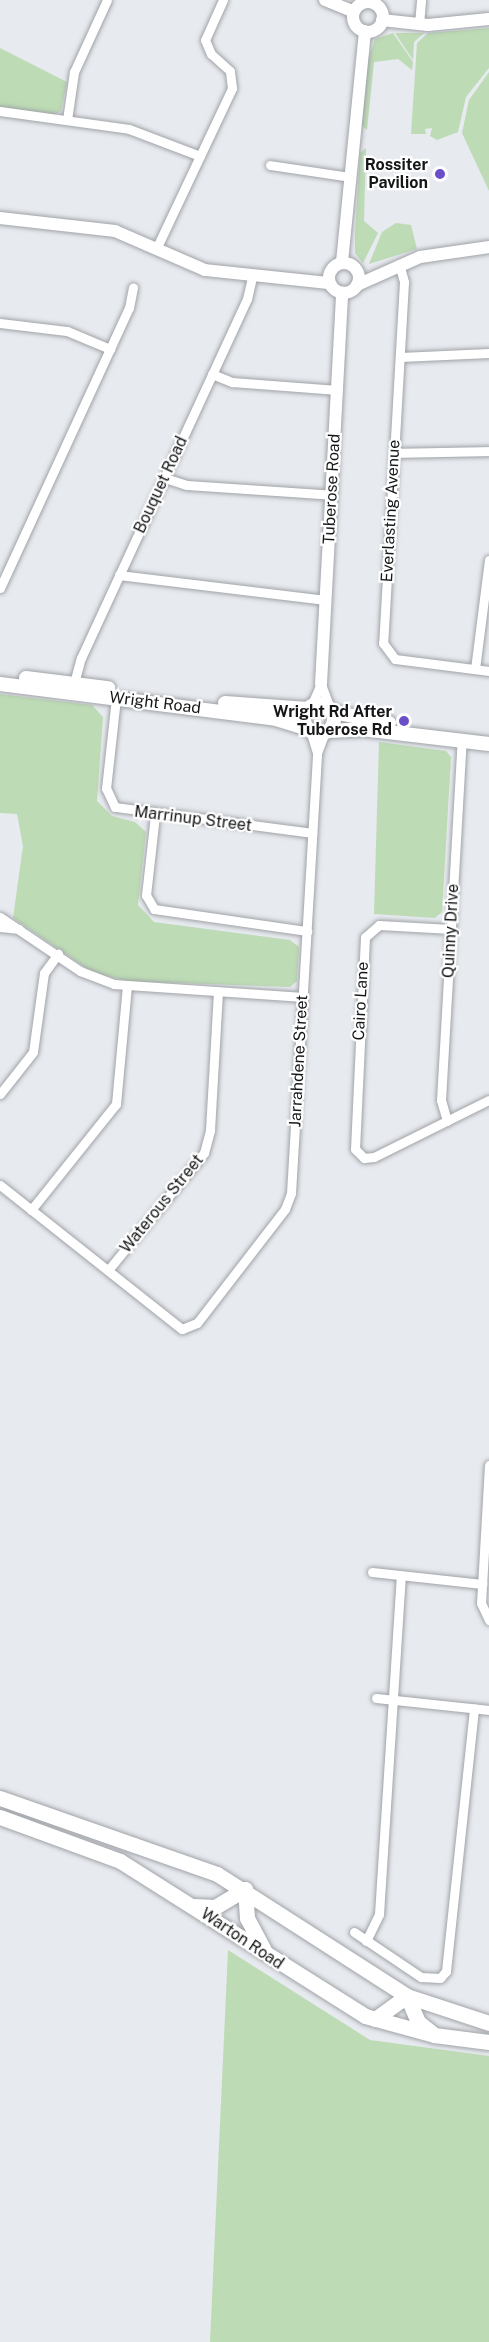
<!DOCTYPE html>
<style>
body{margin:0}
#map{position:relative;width:489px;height:2342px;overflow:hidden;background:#e7eaef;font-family:"Public Sans",sans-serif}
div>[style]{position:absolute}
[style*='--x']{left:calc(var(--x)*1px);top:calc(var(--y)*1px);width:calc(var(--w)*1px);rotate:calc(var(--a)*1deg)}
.green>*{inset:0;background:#bddbb5}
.roads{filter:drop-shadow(0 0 2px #a0a3a7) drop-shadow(0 0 2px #a0a3a7)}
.minor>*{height:9px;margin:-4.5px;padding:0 4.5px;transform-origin:4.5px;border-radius:4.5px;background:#fff}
.tertiary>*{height:12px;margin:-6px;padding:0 6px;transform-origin:6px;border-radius:6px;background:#fff}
.tertiary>.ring{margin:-6px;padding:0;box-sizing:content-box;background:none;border:12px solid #fff;border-radius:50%}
.secondary>*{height:14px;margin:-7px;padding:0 7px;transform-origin:7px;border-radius:7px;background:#fff}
.secondary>.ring{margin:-7px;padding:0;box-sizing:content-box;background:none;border:14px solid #fff;border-radius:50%}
.primary>*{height:15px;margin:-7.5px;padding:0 7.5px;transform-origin:7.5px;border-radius:7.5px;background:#fff}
.dots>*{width:16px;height:16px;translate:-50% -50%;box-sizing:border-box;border:3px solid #fff;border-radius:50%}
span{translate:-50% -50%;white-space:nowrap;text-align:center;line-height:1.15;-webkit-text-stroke:4.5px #fff;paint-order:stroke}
.poi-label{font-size:16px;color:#151617;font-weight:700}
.right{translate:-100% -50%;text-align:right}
.street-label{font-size:16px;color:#151617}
</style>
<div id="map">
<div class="green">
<div style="clip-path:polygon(489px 28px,489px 68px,466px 97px,458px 132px,437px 140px,430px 136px,432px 128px,425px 129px,426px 134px,411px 134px,417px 43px,428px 33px)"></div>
<div style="clip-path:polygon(393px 33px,413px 62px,412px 70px,398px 59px,374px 62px,367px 130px,361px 125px,366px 66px,375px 39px)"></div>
<div style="clip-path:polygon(395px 33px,424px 33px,414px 42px,413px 60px)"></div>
<div style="clip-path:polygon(0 48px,67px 82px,61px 111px,54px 115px,0 107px)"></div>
<div style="clip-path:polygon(489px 72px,489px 191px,462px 133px,469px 100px)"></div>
<div style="clip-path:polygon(366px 148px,364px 221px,378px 233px,363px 263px,355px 253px,355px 235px,360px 153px)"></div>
<div style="clip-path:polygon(396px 223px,411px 225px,417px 249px,369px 264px,382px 232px)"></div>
<div style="clip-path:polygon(0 694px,92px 705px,103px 717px,97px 801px,112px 816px,135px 822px,146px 832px,138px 905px,154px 922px,290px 940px,299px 947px,297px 981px,290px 987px,126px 981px,92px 972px,13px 918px,23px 846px,17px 814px,0 813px)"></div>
<div style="clip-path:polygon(379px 742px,446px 751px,451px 757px,442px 912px,435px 918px,374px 914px)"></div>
<div style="clip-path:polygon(228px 1950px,370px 2040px,489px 2056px,489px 2342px,210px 2342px)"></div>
</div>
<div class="roads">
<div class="minor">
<div style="--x:419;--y:24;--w:24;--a:-85"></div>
<div style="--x:0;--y:111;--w:130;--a:7.9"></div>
<div style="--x:129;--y:129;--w:76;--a:20.8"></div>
<div style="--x:67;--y:120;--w:49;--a:-81.7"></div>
<div style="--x:74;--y:72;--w:79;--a:-65.4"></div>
<div style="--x:270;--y:165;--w:81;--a:8.5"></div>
<div style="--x:157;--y:247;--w:176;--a:-64.7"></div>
<div style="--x:232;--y:88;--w:17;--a:-97"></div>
<div style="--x:230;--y:71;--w:25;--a:-138"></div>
<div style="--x:211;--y:54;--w:15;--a:-113"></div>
<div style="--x:205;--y:40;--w:44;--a:-65.8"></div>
<div style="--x:399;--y:264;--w:19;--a:74"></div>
<div style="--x:404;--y:282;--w:362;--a:93.3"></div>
<div style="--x:383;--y:643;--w:20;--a:53"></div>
<div style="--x:395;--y:659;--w:95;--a:7.3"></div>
<div style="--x:0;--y:323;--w:67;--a:6.8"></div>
<div style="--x:67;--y:331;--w:47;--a:22.7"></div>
<div style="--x:400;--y:357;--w:89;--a:-2.6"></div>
<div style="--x:212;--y:374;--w:22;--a:22"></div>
<div style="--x:232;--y:382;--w:106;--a:4.3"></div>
<div style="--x:394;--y:453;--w:95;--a:-1.2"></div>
<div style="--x:165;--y:478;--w:23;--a:18"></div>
<div style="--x:187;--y:485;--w:145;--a:3.9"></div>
<div style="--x:119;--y:575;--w:208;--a:6.9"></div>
<div style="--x:0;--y:588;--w:308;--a:-65.3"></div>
<div style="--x:129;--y:308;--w:21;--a:-79"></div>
<div style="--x:475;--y:669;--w:110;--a:-82.7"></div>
<div style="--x:321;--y:684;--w:27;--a:70"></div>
<div style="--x:73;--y:687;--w:30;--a:-75"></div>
<div style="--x:81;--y:658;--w:396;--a:-65.2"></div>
<div style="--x:247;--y:299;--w:22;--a:-77"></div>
<div style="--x:116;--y:698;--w:91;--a:96.3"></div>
<div style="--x:106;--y:788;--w:21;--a:65"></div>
<div style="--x:115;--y:807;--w:199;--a:7.5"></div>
<div style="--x:311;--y:706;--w:24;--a:-66"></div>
<div style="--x:310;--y:730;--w:24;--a:73"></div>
<div style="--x:155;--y:815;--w:81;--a:96.4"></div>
<div style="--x:146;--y:895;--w:16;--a:60"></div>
<div style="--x:154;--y:909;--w:155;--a:8.2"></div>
<div style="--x:0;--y:917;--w:97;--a:34"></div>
<div style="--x:80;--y:971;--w:36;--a:21"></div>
<div style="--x:114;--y:984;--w:189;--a:3.9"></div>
<div style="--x:0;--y:927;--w:19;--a:6"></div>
<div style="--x:451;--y:929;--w:72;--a:-176.8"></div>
<div style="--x:379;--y:925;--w:18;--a:139"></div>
<div style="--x:365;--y:937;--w:212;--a:92.7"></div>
<div style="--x:355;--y:1149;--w:13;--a:45"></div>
<div style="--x:364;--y:1158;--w:10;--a:-6"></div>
<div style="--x:374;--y:1157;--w:128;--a:-26.4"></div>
<div style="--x:0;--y:1094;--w:53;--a:-51.8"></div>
<div style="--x:33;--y:1052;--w:80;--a:-82.1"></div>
<div style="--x:44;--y:973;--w:24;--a:-54"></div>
<div style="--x:447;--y:1121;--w:22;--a:-106"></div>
<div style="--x:441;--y:1100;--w:361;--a:-86.7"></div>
<div style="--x:0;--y:1185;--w:232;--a:38.4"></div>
<div style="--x:182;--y:1329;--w:16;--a:-22"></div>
<div style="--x:197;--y:1323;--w:144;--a:-52.3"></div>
<div style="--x:285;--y:1209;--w:17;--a:-69"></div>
<div style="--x:291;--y:1193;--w:441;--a:-86.6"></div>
<div style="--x:317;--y:753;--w:22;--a:-69"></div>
<div style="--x:31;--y:1210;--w:136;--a:-51.3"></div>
<div style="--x:116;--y:1104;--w:119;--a:-84.7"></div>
<div style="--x:109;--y:1269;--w:150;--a:-50.7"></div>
<div style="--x:204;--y:1153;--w:24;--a:-75"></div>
<div style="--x:210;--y:1130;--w:138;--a:-86.7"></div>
<div style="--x:489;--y:1465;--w:138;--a:93.3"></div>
<div style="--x:481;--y:1603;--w:19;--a:65"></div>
<div style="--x:372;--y:1572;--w:111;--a:6.2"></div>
<div style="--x:376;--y:1698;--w:114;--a:6.1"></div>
<div style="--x:354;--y:1932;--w:81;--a:33.9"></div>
<div style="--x:421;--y:1977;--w:19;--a:3"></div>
<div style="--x:440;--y:1978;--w:9;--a:-49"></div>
<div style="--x:446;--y:1971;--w:264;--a:-83.9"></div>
<div style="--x:366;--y:1941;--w:30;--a:-64"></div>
<div style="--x:379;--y:1914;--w:339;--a:-86.3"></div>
</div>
<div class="tertiary">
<div style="--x:325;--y:0;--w:31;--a:22"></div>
<div class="ring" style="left:353px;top:2px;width:18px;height:18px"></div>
<div style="--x:382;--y:20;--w:46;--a:6.2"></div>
<div style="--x:428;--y:25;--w:61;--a:-5.6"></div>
<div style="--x:0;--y:218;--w:116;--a:6.4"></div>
<div style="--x:115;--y:231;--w:98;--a:23.4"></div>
<div style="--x:205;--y:270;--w:125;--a:6"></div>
<div style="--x:342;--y:262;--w:232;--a:-84.3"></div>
<div class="ring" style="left:329px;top:263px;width:18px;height:18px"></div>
<div style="--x:357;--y:285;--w:69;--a:-24"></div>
<div style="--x:420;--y:257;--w:70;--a:-8.2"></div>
<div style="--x:321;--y:684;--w:392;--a:-86.9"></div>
</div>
<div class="secondary">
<div style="--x:26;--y:678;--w:83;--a:7"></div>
<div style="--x:0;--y:684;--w:278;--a:7.2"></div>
<div style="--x:276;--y:719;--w:34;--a:17"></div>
<div style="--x:225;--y:703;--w:83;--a:4.1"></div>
<div class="ring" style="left:304px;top:704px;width:16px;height:16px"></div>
<div style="--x:332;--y:712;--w:58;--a:10.9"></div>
<div style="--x:328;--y:731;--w:34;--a:-3"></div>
<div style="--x:362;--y:729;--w:128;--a:6.7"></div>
</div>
<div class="primary">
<div style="--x:0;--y:1798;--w:230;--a:19.3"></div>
<div style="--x:217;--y:1874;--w:226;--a:32.7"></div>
<div style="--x:407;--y:1996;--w:86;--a:18.2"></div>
<div style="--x:0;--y:1817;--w:128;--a:20.1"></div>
<div style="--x:120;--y:1861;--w:290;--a:32.3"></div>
<div style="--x:365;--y:2016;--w:72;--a:15.4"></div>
<div style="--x:434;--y:2035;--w:55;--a:7.3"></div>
<div style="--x:245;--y:1889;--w:29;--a:86"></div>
<div style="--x:247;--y:1918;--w:36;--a:62"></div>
<div style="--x:194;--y:1906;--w:21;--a:3"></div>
<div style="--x:215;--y:1907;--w:35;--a:-31"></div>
<div style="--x:407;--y:1996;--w:28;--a:67"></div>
<div style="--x:418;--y:2022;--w:18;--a:38"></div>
<div style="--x:375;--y:2019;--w:39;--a:-36"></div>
</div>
</div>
<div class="dots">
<div style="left:440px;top:174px;background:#6a4fc8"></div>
<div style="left:404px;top:721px;background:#6a4fc8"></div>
</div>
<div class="poi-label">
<span class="right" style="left:428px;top:174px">Rossiter<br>Pavilion</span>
<span class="right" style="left:392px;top:721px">Wright Rd After<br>Tuberose Rd</span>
</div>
<div class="street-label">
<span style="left:161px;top:485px;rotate:-65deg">Bouquet Road</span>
<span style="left:332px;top:489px;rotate:-87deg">Tuberose Road</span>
<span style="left:391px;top:511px;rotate:-87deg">Everlasting Avenue</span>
<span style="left:155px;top:703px;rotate:7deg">Wright Road</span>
<span style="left:193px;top:819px;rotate:7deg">Marrinup Street</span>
<span style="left:451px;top:931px;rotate:-87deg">Quinny Drive</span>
<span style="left:361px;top:1001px;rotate:-87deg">Cairo Lane</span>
<span style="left:299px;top:1061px;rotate:-87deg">Jarrahdene Street</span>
<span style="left:162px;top:1204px;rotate:-51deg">Waterous Street</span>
<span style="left:242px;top:1939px;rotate:34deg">Warton Road</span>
</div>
</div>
